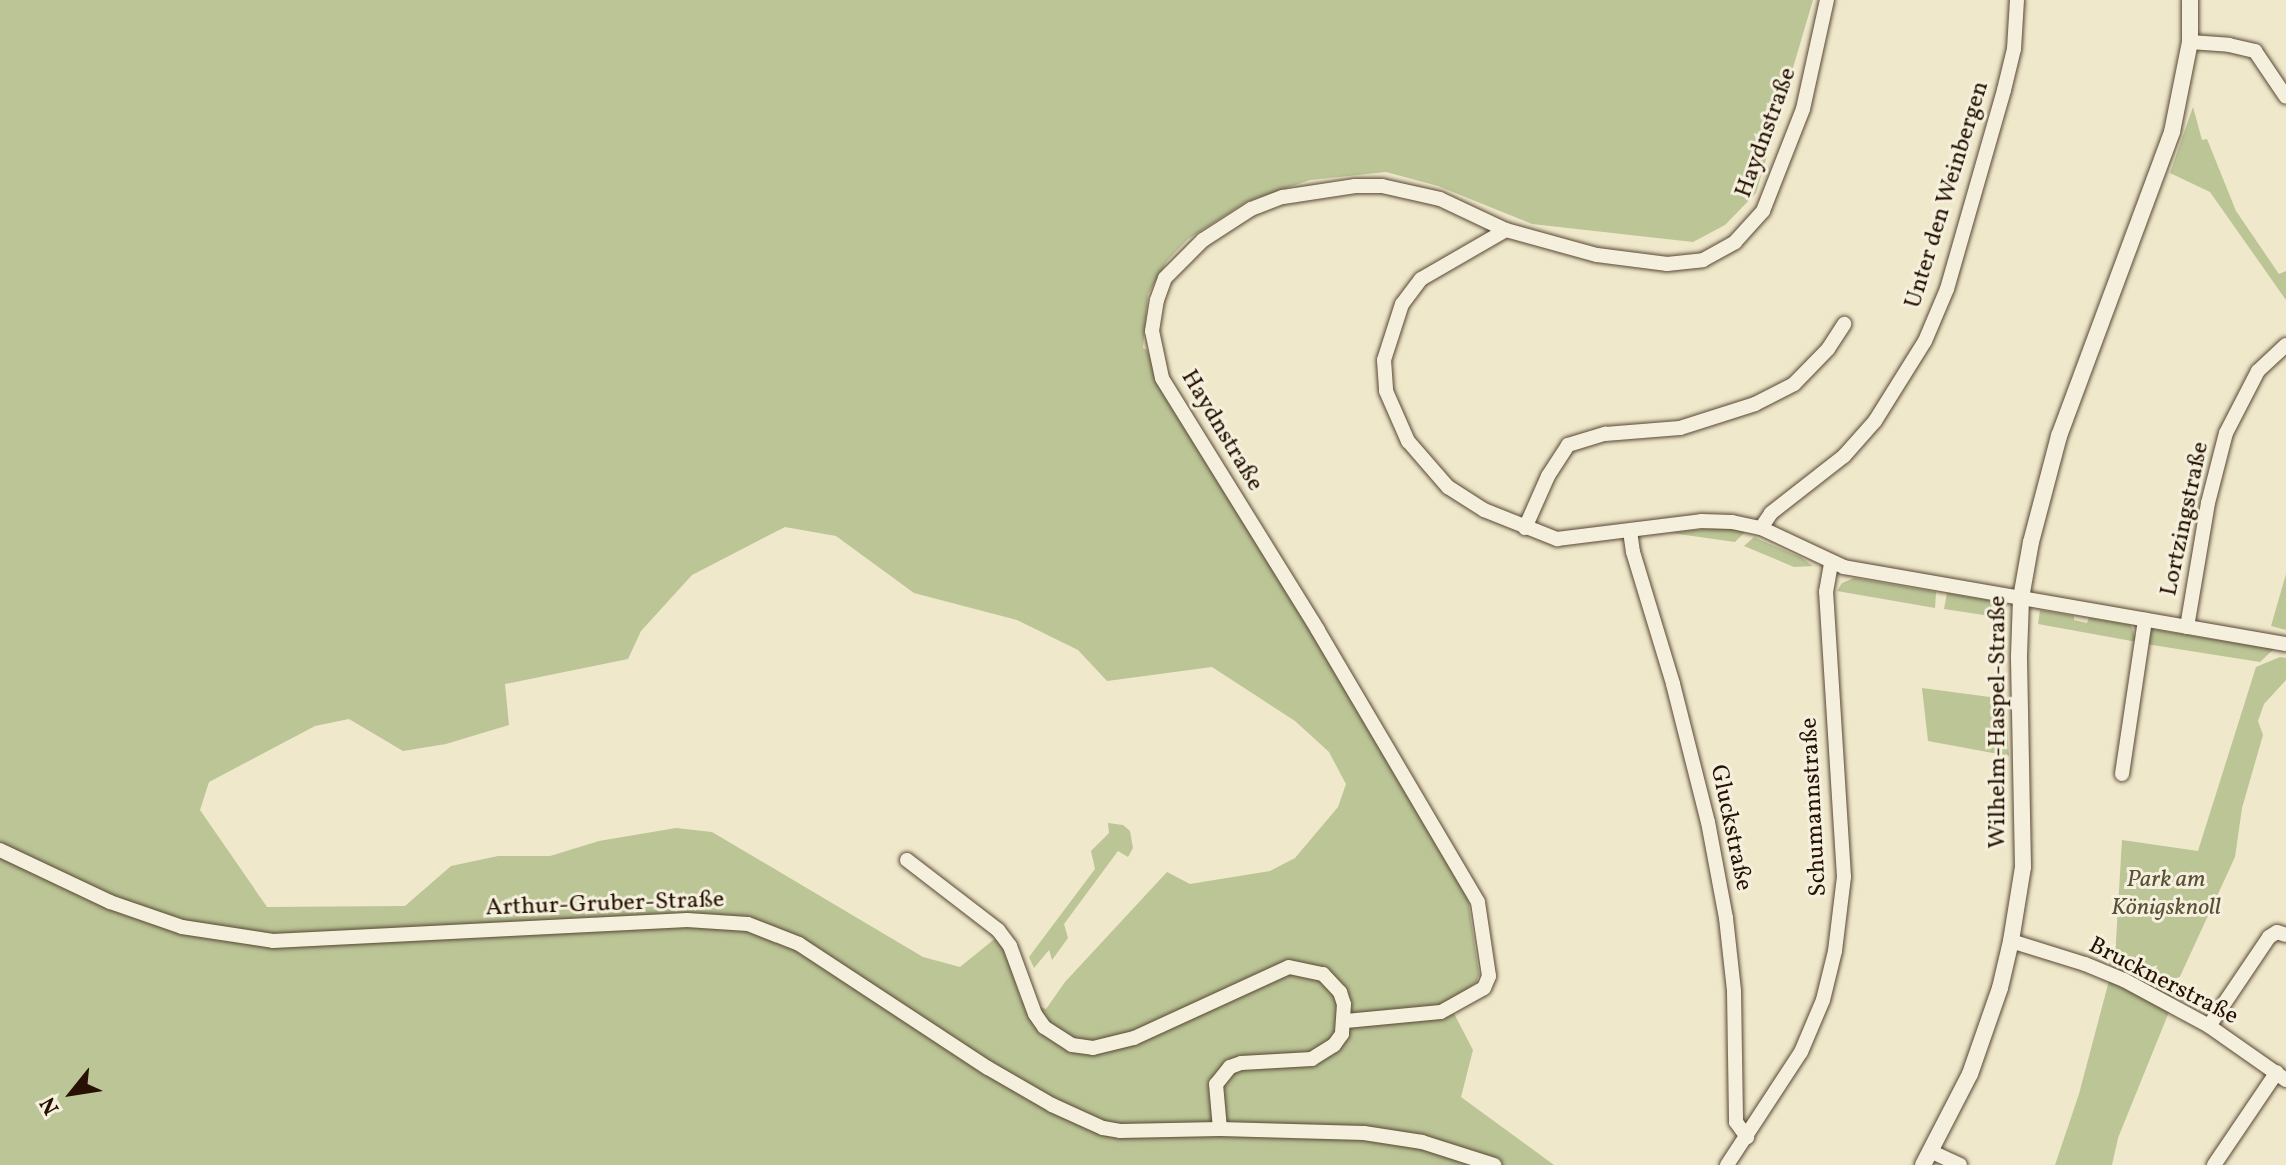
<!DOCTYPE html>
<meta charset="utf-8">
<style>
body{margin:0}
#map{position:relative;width:2286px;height:1165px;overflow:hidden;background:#f0e8cb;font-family:Vollkorn,serif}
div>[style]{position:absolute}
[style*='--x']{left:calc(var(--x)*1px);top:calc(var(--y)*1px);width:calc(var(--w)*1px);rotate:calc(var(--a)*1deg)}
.green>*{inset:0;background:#bbc596}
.roads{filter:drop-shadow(0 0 2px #584734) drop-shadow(0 0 2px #584734)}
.minor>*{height:14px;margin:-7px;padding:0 7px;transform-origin:7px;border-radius:7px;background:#f5f0dd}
.tertiary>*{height:16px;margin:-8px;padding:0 8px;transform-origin:8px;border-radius:8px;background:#f5f0dd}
span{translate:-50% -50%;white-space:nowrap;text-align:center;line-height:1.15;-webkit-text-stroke:6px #f5f0dd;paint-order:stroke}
.street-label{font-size:24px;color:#261102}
.park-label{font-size:24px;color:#5a5036;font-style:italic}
.north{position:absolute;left:32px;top:1053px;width:80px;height:80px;-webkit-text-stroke:6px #f5f0dd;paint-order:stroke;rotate:240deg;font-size:22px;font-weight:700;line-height:32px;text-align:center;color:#261102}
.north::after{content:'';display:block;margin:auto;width:28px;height:36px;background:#261102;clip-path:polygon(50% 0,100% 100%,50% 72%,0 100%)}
</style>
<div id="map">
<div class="green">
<div style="clip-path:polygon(evenodd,0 0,1813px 0,1756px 193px,1725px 225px,1693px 242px,1532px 224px,1438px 186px,1386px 172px,1310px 180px,1246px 202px,1188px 239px,1167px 261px,1148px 294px,1143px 348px,1147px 350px,1159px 384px,1340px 676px,1467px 893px,1479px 974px,1476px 983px,1448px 1002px,1473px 1050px,1461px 1097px,1554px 1165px,0 1165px,0 0,785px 527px,836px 536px,914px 593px,1017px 620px,1078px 650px,1107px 681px,1212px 667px,1295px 721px,1329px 752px,1346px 784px,1338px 807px,1295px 858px,1270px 871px,1190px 884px,1167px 872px,1065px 982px,1046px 1009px,1021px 1000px,1007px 955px,997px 937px,960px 967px,923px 957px,712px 832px,676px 828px,599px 841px,550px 856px,498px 856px,451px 866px,405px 906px,267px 907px,200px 810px,209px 782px,315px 726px,349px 719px,403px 751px,446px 744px,509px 725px,505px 684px,628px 659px,641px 631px,692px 575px,785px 527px)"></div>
<div style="clip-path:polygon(2193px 107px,2202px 140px,2207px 139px,2236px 211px,2279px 274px,2286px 271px,2286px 300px,2210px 192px,2170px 173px)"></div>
<div style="clip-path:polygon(1721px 527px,1745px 532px,1735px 542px,1671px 533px)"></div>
<div style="clip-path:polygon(1754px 537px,1802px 558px,1813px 566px,1794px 567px,1744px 546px)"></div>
<div style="clip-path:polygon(2286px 574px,2286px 630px,2271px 626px)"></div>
<div style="clip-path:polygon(1854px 578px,1936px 592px,1935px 608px,1837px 591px,1842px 583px)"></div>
<div style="clip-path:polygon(1947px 593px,1999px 602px,1997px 617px,1944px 609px)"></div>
<div style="clip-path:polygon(2040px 610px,2074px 616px,2074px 620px,2087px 623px,2089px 618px,2131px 625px,2137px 642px,2038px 624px)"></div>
<div style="clip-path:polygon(2152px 629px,2265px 648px,2275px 648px,2260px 662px,2146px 644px)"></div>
<div style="clip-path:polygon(2280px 657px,2286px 658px,2286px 680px,2264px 704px,2258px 721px,2263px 735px,2242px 808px,2235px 857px,2177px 983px,2169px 1012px,2118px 1138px,2112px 1165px,2055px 1165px,2079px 1094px,2115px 958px,2122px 840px,2198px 851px,2256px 667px)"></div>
<div style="clip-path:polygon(1922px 688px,2005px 699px,2009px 756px,1928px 741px)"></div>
<div style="clip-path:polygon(1108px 823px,1123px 825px,1130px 831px,1133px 848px,1128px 857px,1118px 851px,1064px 924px,1068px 938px,1052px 960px,1049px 950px,1034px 968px,1029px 957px,1095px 869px,1091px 851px,1109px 833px)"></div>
</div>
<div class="roads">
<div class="minor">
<div style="--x:2190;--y:42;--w:39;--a:4"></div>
<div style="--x:2229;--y:45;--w:27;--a:13"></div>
<div style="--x:2255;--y:51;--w:55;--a:56"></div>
<div style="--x:1506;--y:230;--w:98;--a:150"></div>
<div style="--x:1421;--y:279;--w:31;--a:127"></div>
<div style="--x:1402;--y:304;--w:59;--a:107.8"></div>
<div style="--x:1384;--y:360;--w:31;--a:86"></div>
<div style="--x:1386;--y:391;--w:55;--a:66.3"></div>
<div style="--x:1408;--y:441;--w:61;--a:49"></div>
<div style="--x:1448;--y:487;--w:43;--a:32.6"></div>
<div style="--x:1484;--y:510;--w:79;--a:21.7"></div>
<div style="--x:1557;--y:539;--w:145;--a:-7.1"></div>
<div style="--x:1701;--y:521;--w:31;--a:2"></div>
<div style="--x:1732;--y:522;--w:30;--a:12"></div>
<div style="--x:1761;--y:528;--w:92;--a:25.2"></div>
<div style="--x:1844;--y:567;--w:449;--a:9.9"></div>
<div style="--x:1525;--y:528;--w:57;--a:-66.1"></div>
<div style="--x:1548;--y:476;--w:37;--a:-57"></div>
<div style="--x:1568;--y:445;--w:39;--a:-17"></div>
<div style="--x:1605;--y:434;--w:75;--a:-4.6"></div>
<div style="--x:1680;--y:428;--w:79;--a:-17.7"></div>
<div style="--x:1755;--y:404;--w:44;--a:-27.1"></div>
<div style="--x:1794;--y:384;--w:49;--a:-45.8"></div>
<div style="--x:1828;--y:349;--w:30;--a:-57"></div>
<div style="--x:1761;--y:528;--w:18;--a:-56"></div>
<div style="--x:1771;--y:513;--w:93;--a:-38"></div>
<div style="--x:1844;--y:456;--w:47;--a:-48.5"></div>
<div style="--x:1875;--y:421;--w:94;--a:-58"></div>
<div style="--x:1925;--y:341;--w:56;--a:-67.1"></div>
<div style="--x:1947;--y:289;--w:207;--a:-74"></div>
<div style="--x:2004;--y:90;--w:42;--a:-76.3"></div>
<div style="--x:2014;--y:49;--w:49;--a:-86.5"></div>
<div style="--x:1630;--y:531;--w:21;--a:82"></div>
<div style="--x:1633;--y:552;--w:138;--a:73.1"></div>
<div style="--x:1673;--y:684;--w:142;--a:75.8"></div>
<div style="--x:1708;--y:822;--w:98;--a:79.4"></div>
<div style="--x:1726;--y:918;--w:73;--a:83.7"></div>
<div style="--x:1734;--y:991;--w:131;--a:89.1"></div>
<div style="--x:1736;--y:1122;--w:19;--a:54"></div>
<div style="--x:2187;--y:627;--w:126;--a:-80.4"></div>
<div style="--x:2208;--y:503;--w:72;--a:-75.6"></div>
<div style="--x:2226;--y:433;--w:70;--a:-62.7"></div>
<div style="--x:2258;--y:371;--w:38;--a:-43"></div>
<div style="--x:2122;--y:774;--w:156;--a:-81.5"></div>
<div style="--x:0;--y:850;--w:122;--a:25.3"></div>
<div style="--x:110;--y:902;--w:76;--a:19.1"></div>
<div style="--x:182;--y:927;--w:92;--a:8.7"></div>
<div style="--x:273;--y:941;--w:415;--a:-2.9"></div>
<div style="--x:687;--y:920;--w:61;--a:3.8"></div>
<div style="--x:748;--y:924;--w:55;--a:21.4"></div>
<div style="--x:799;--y:944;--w:226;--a:33.3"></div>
<div style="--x:988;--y:1068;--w:74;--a:30"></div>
<div style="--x:1052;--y:1105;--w:56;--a:24.3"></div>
<div style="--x:1103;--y:1128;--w:17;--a:10"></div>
<div style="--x:1120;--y:1131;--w:100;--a:-1.1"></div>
<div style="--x:1220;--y:1129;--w:144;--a:1.6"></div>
<div style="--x:1364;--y:1133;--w:59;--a:8.8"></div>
<div style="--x:1422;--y:1142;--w:76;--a:17.7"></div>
<div style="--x:907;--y:860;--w:115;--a:37.6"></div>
<div style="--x:998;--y:930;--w:20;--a:53"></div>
<div style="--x:1010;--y:946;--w:72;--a:69.8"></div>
<div style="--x:1035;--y:1014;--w:16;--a:55"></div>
<div style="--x:1044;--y:1027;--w:33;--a:33"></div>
<div style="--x:1072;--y:1045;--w:21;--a:8"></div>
<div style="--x:1093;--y:1048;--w:42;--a:-13.7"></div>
<div style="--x:1134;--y:1038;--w:170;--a:-24.6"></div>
<div style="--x:1289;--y:967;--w:35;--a:12"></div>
<div style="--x:1323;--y:974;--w:25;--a:47"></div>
<div style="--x:1340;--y:992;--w:13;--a:72"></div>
<div style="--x:1344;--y:1004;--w:30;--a:94"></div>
<div style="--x:1342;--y:1034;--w:14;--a:126"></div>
<div style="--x:1334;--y:1045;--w:26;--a:148"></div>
<div style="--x:1312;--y:1059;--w:71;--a:176.8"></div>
<div style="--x:1241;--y:1063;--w:12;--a:160"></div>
<div style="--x:1230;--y:1067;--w:22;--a:129"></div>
<div style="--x:1216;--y:1084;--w:45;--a:84.9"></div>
<div style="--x:2011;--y:941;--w:77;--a:17.3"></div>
<div style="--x:2085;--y:964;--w:42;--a:22.3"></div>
<div style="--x:2124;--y:980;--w:97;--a:28.4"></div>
<div style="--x:2209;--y:1026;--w:94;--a:35"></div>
<div style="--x:1346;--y:1021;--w:95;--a:-5.4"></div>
<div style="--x:1441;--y:1012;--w:49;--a:-29.2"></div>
<div style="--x:1484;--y:988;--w:13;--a:-67"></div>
<div style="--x:1489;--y:976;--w:75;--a:-98.5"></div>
<div style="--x:1478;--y:902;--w:316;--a:-120.5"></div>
<div style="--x:1318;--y:630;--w:296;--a:-121.8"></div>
<div style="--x:1162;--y:378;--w:48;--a:-102"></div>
<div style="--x:1152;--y:331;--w:31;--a:-81"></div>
<div style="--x:1157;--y:300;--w:23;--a:-70"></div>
<div style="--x:1165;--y:278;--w:54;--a:-45"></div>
<div style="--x:1203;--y:240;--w:57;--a:-32.9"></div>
<div style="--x:1251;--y:209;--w:34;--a:-21"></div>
<div style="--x:1283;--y:197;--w:73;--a:-8.7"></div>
<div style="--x:1355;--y:186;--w:27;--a:0"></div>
<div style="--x:1382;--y:186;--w:59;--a:12.6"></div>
<div style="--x:1440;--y:199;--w:73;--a:25.2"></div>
<div style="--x:1506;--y:230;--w:94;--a:15.4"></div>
<div style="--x:1597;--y:255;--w:71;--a:7.3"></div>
<div style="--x:1667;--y:264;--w:36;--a:-6"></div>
<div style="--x:1703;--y:260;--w:37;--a:-29"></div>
<div style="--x:1735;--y:242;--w:42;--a:-47.9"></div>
<div style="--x:1763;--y:211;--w:110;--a:-68.6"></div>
<div style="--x:1803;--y:109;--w:112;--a:-77.6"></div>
<div style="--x:2209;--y:1026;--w:107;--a:-56"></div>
<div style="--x:2269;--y:937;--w:9;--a:-32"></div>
<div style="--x:2277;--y:932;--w:9;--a:18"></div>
<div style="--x:1930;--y:1151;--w:33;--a:25"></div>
<div style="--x:1727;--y:1165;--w:135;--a:-56.8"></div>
<div style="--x:1801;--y:1052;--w:56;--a:-67.1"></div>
<div style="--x:1823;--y:1000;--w:50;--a:-76.2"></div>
<div style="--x:1835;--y:951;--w:75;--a:-83.1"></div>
<div style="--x:1844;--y:877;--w:286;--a:-93.6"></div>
<div style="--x:1826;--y:592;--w:29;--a:-80"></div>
<div style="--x:2214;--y:1165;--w:112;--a:-55.9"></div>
</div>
<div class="tertiary">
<div style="--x:1923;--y:1165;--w:102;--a:-62.7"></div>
<div style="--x:1970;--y:1074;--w:91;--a:-70.8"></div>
<div style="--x:2000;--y:988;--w:48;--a:-76.8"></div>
<div style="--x:2011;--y:941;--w:75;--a:-80.8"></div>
<div style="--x:2023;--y:867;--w:211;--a:-91.1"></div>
<div style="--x:2019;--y:656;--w:58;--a:-88"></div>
<div style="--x:2021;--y:598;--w:57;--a:-79.9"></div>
<div style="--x:2031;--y:542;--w:110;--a:-75.2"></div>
<div style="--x:2059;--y:436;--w:324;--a:-69.6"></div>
<div style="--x:2172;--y:132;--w:92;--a:-78.7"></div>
<div style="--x:2190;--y:42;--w:42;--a:-90"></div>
</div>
</div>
<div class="street-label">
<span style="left:1767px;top:133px;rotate:-70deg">Haydnstraße</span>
<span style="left:1948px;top:195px;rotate:-73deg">Unter den Weinbergen</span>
<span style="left:1221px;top:431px;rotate:59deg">Haydnstraße</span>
<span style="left:2186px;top:519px;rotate:-78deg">Lortzingstraße</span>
<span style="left:1999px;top:722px;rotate:-90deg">Wilhelm-Haspel-Straße</span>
<span style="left:1815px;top:807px;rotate:-93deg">Schumannstraße</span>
<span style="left:1730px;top:828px;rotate:78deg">Gluckstraße</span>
<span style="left:605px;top:905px;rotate:-2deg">Arthur-Gruber-Straße</span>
<span style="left:2163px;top:982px;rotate:27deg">Brucknerstraße</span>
</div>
<div class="park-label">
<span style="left:2166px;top:895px">Park am<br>Königsknoll</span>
</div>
<div class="north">N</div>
</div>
